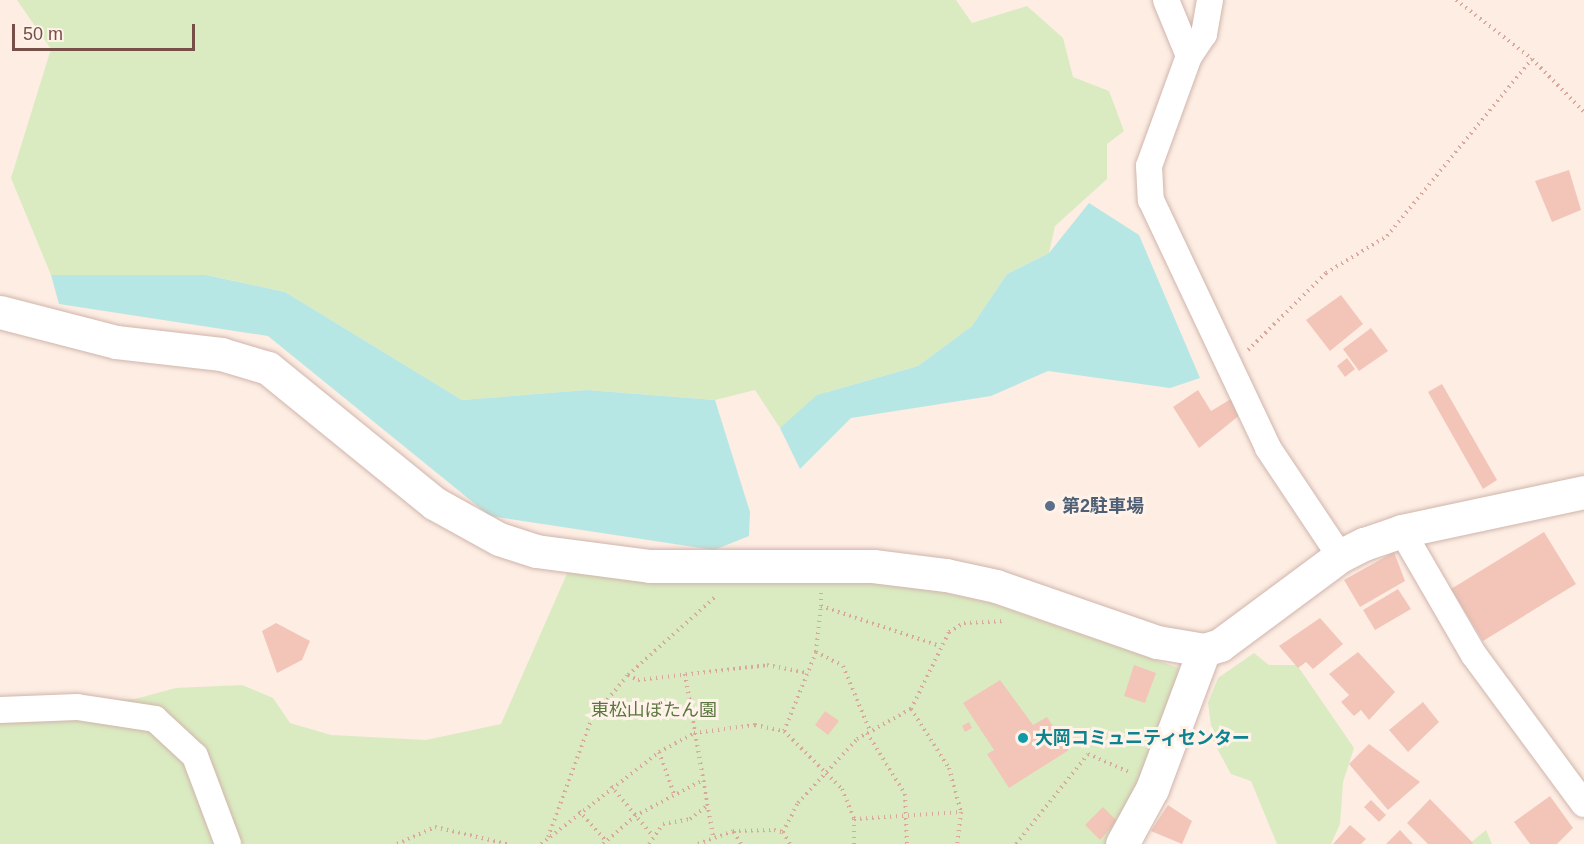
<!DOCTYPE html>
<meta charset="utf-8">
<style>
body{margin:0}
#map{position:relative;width:1584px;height:844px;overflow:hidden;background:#fdede3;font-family:Arial,"Noto Sans JP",sans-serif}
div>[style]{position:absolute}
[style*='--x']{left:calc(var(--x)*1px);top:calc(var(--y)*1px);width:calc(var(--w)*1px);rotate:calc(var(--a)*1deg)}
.green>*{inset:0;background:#daebc1}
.water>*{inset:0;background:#b7e7e4}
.building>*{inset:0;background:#f3c5b9}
.path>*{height:4px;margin-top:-2px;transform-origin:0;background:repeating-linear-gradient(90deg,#d8a89d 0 1.5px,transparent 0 6px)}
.roads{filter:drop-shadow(0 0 2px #d0b5ac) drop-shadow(0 0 2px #d0b5ac)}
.street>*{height:26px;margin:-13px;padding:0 13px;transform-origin:13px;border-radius:13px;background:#fff}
.secondary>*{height:33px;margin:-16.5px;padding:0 16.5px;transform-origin:16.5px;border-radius:16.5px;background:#fff}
.dots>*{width:16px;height:16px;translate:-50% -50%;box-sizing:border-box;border:3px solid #fff2e9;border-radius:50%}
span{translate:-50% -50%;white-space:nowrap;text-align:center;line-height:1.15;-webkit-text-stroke:6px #fff2e9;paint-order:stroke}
.service-label{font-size:18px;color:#4e5e75;font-weight:700}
.left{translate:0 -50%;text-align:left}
.park-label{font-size:18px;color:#59763d}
.culture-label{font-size:18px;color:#0d838f;font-weight:700}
.scale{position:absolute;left:12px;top:24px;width:183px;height:27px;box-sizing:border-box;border:3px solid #754f48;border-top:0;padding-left:8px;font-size:18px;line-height:21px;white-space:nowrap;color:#754f48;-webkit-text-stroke:4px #fff2e9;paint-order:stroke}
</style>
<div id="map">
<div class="green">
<div style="clip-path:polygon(17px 0,956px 0,972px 23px,1027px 6px,1063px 38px,1073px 77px,1109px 91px,1124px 131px,1107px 144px,1107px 179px,1055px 226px,1049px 253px,1007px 274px,972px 326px,918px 366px,827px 392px,780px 428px,755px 390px,715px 400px,587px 390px,462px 400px,285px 292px,206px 275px,51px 275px,11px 178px,51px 49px)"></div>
<div style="clip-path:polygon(569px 569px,748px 583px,871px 583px,937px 591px,991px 603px,1179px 668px,1182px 676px,1172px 712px,1109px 844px,0 844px,0 704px,135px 699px,176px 688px,242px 685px,273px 698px,290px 723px,331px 735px,426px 740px,501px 724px)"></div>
<div style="clip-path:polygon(1254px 653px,1269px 665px,1297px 665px,1354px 748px,1343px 782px,1340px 824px,1331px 844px,1277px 844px,1251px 781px,1231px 774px,1213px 741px,1208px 703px,1218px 678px)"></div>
<div style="clip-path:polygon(1486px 830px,1492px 844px,1469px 844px)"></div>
</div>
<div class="water">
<div style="clip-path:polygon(1089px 203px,1139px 235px,1200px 378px,1170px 388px,1048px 371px,991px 396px,851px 418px,800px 469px,780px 428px,817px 395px,918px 366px,972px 326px,1007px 274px,1049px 253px)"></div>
<div style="clip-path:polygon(51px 275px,206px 275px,285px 292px,462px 400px,587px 390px,715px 400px,750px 512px,749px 536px,714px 550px,490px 516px,268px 336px,59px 304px)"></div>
</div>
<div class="building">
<div style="clip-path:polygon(1569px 170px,1581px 210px,1552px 222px,1535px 181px)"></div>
<div style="clip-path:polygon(1341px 295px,1363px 324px,1330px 351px,1306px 320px)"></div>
<div style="clip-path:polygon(1371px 328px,1388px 351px,1359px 371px,1343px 349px)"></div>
<div style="clip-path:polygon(1347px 358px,1355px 369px,1345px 377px,1337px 366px)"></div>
<div style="clip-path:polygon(1442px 384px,1497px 480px,1483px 489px,1428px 392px)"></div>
<div style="clip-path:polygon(1198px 390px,1211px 411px,1231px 399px,1241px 414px,1199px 448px,1173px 407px)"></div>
<div style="clip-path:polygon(1544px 532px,1576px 584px,1483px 641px,1451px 589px)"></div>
<div style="clip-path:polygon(1394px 552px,1405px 581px,1360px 607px,1344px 580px)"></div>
<div style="clip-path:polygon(1398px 589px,1411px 609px,1375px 630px,1363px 610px)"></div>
<div style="clip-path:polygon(1320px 618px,1343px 644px,1313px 669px,1306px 662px,1298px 668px,1279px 646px)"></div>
<div style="clip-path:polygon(276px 623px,310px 641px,302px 660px,277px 673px,262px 631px)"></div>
<div style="clip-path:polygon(1358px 652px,1395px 692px,1369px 720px,1361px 710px,1354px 716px,1341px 702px,1349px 695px,1329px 674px)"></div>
<div style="clip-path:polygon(1134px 665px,1156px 673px,1145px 703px,1124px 696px)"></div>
<div style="clip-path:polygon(1000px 680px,1033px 725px,1047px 717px,1069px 750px,1009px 788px,987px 754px,994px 750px,963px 703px)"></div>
<div style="clip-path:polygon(1423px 702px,1439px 722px,1408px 752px,1389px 730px)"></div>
<div style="clip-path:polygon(825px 711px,839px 721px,828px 735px,815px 725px)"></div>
<div style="clip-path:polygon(969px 722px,972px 728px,965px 732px,962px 726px)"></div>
<div style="clip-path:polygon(1369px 744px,1420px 782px,1388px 810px,1349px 764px)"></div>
<div style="clip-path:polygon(1550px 796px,1573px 828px,1557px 844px,1530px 844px,1514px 822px)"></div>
<div style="clip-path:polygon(1430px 799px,1473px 843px,1472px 844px,1428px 844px,1407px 823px)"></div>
<div style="clip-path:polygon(1371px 800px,1386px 815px,1379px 822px,1364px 807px)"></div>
<div style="clip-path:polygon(1168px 805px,1192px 821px,1182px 844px,1151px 831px)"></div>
<div style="clip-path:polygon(1103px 807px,1117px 821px,1100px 840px,1085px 825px)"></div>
<div style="clip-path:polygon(1350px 825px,1366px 839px,1361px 844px,1333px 844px)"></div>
<div style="clip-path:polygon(1400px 830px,1413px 844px,1386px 844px)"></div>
</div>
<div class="path">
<div style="--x:1456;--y:0;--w:96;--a:37.8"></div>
<div style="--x:1532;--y:59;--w:74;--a:45.5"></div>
<div style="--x:1248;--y:350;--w:110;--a:-44.6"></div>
<div style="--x:1326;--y:273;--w:71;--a:-31.2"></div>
<div style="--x:1387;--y:236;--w:229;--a:-50.7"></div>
<div style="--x:821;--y:606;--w:14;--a:-90"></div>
<div style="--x:816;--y:652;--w:30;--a:27"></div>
<div style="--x:843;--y:666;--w:70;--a:67.4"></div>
<div style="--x:685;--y:674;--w:164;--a:80.2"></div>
<div style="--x:628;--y:675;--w:11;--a:27"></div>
<div style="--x:638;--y:680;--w:130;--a:-6.6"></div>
<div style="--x:767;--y:665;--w:42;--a:11"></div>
<div style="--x:911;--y:709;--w:70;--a:57.2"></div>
<div style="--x:949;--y:768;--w:46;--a:74.7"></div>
<div style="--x:961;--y:812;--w:32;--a:97"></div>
<div style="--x:784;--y:731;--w:85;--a:-67.9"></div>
<div style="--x:816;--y:652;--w:46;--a:-83.8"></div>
<div style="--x:821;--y:606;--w:126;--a:18.6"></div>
<div style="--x:867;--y:733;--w:72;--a:58.1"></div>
<div style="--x:905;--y:794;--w:50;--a:87.7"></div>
<div style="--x:659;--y:752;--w:45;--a:70.3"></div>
<div style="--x:611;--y:786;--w:64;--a:50.1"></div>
<div style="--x:579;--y:811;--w:40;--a:48"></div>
<div style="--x:854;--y:819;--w:107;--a:-3.7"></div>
<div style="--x:734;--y:832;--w:14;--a:60"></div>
<div style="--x:783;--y:832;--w:33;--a:-63"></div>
<div style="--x:798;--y:803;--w:87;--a:-47.3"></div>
<div style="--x:857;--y:739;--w:62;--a:-29.1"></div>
<div style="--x:911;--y:709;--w:86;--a:-63.7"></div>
<div style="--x:949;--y:632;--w:17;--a:-31"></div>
<div style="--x:964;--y:623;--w:41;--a:-2.8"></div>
<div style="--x:548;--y:837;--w:127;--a:-69.7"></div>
<div style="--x:592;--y:718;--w:56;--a:-50.1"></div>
<div style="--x:628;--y:675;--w:118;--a:-41.9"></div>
<div style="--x:397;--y:844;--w:42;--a:-24.1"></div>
<div style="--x:435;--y:827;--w:74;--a:13.3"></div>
<div style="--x:541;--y:844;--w:150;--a:-37.9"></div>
<div style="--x:659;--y:752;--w:40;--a:-28"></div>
<div style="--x:694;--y:733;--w:62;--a:-7.5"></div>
<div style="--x:755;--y:725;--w:30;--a:12"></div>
<div style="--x:784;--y:731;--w:82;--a:45"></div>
<div style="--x:842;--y:789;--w:32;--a:68"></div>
<div style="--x:854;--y:819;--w:25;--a:90"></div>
<div style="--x:603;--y:844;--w:43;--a:-41.2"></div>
<div style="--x:635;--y:816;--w:77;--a:-27.9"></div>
<div style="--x:649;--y:844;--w:24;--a:-55"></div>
<div style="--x:663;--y:824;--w:27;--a:-10"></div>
<div style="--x:690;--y:819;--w:23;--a:-38"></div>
<div style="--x:698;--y:844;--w:37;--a:-20"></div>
<div style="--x:733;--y:831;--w:41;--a:-1.4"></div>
<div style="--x:774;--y:830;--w:9;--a:13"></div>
<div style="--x:783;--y:832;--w:14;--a:60"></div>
<div style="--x:1016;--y:844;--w:115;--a:-51.3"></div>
<div style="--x:1088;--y:754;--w:45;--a:23.7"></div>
</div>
<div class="roads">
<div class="street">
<div style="--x:1166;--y:0;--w:61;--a:67.7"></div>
<div style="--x:1210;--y:0;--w:35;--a:100"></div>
<div style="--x:1204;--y:34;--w:27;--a:124"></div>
<div style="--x:1189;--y:56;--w:117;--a:110"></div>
<div style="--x:1149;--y:166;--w:34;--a:87"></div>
<div style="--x:1151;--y:200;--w:274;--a:64.7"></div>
<div style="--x:1268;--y:448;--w:130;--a:56.3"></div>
<div style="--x:1402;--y:531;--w:143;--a:59.9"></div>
<div style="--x:1474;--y:655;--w:185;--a:53.6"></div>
<div style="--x:0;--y:710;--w:77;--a:-2.2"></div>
<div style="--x:77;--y:707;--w:79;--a:8.7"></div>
<div style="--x:155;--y:719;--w:54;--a:42.8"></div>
<div style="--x:195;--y:756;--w:94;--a:69.4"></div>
</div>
<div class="secondary">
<div style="--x:0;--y:312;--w:120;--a:14.5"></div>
<div style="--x:116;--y:342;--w:106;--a:6.5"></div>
<div style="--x:221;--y:354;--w:49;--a:16.6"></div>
<div style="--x:268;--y:368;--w:214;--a:39.1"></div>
<div style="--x:434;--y:503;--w:74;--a:29"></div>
<div style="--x:499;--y:539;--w:39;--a:18"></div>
<div style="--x:536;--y:551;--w:115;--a:7.5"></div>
<div style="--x:650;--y:566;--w:223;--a:0"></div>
<div style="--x:873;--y:566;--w:74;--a:7"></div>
<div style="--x:946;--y:575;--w:51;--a:12.4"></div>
<div style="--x:996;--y:586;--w:170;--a:19.2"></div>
<div style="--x:1157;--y:642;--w:48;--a:9.7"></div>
<div style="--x:1204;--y:650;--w:17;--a:-17"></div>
<div style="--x:1220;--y:645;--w:149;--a:-36.6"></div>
<div style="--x:1340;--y:556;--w:27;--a:-27"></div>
<div style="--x:1364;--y:544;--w:40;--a:-18.9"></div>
<div style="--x:1402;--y:531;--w:186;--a:-12.1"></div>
<div style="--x:1122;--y:844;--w:63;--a:-61.4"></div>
<div style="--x:1152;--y:789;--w:148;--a:-69.5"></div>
</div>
</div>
<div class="dots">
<div style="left:1050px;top:506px;background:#5c6f8a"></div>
<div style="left:1023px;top:738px;background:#0f9aa8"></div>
</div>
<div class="service-label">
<span class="left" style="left:1062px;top:506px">第2駐車場</span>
</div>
<div class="park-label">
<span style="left:654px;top:710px">東松山ぼたん園</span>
</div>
<div class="culture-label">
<span class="left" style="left:1035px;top:738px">大岡コミュニティセンター</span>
</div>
<div class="scale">50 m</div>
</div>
